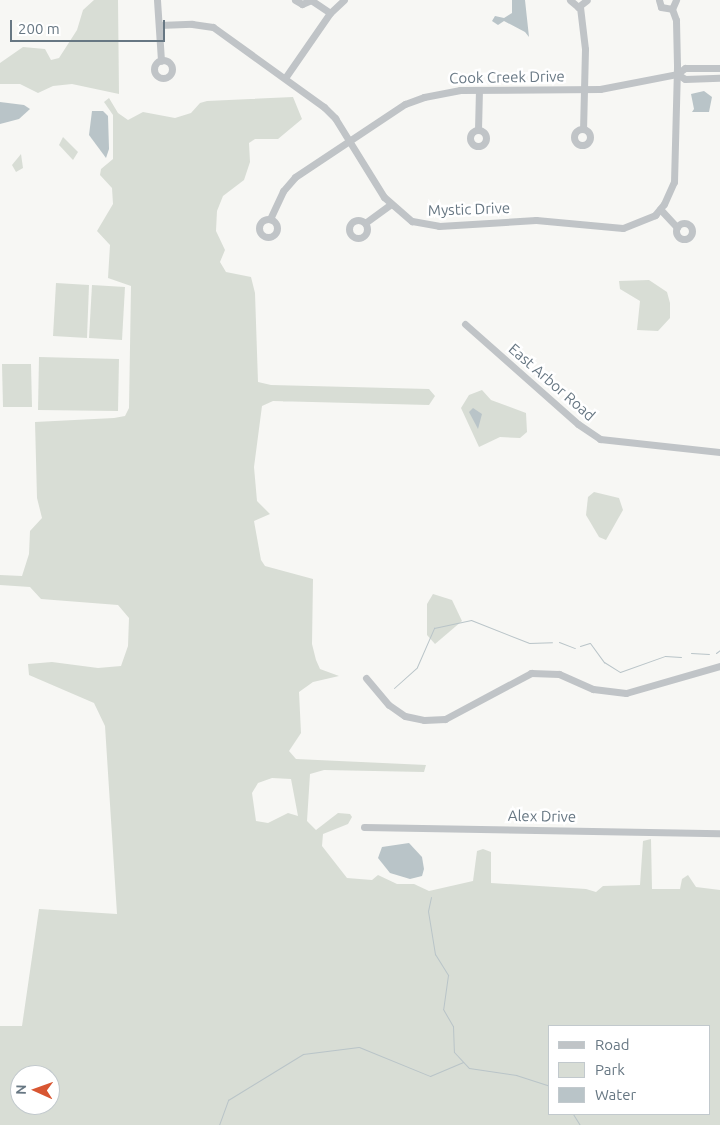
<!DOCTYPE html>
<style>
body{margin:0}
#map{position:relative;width:720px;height:1125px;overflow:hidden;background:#f7f7f4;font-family:Ubuntu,sans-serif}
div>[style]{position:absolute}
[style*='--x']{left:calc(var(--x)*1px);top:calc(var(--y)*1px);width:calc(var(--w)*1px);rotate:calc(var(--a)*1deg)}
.green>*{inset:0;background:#d8ddd5}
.water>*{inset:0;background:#b9c4c8}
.stream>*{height:1px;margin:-0.5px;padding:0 0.5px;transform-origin:0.5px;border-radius:0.5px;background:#b9c4c8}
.minor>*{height:7px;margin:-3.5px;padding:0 3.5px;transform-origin:3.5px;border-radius:3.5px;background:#c0c4c7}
.minor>.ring{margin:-3.5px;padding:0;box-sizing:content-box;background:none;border:7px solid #c0c4c7;border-radius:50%}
span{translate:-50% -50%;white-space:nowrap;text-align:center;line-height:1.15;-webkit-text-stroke:5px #fff;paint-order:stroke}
.street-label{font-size:15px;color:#677783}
.legend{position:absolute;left:548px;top:1025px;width:162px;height:90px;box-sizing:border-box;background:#fff;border:1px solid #c2c9cd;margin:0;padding:6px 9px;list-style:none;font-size:15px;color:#677783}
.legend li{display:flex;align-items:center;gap:10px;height:25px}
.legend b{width:25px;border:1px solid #c2c9cd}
.north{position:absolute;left:10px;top:1065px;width:50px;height:50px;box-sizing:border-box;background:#fff;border:1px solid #c2c9cd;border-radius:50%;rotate:272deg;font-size:14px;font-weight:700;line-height:20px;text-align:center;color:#677783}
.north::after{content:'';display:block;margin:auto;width:18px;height:22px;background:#d85632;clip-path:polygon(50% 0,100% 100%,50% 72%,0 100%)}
.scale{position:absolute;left:10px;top:20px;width:155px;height:22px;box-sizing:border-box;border:2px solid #677783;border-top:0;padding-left:6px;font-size:15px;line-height:18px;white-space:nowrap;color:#677783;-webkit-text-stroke:4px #fff;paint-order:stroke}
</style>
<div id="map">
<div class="green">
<div style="clip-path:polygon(94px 0,118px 0,119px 94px,72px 84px,53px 86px,38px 93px,20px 84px,0 84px,0 63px,23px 47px,45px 49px,51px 60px,59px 58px,77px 30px,83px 10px)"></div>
<div style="clip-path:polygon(evenodd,293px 97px,302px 119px,278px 139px,255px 139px,249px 143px,250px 162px,244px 180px,223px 196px,217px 211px,216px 231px,225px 250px,220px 262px,226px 272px,251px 277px,255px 293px,258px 382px,271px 385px,429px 389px,435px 396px,429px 405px,273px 401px,262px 406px,254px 467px,257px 501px,270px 514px,254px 521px,261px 560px,265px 566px,313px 579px,312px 644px,316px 660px,320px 669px,339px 676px,313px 682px,299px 692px,301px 733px,289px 751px,296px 759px,426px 765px,424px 772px,324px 770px,310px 774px,307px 821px,316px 830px,338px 813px,350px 814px,352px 817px,348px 824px,323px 834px,322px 846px,347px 878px,372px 880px,378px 875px,397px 884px,414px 884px,429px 891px,473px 881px,477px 851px,483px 849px,491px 852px,491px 883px,586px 889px,596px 892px,603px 886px,640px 885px,643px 841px,651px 839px,652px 889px,680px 889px,682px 879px,688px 875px,696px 887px,720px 890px,720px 1125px,0 1125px,0 1026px,22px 1026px,39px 909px,117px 914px,105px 726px,94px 703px,29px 675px,28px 664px,52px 662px,98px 668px,121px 666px,128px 646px,129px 618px,118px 605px,41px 599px,30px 587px,0 585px,0 575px,22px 576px,29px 554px,30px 531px,42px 518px,37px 498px,35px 422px,114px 418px,125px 416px,129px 408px,131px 286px,108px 278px,110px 245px,97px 231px,113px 204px,112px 188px,100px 175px,101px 169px,113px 159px,113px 115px,104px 102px,109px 98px,118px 113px,128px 120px,143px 112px,175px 118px,191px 113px,200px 103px,207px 101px,293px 97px,272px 778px,291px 779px,298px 816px,288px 813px,268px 823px,256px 821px,252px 793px,258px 783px,272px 778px,293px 97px,549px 1026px,709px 1026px,709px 1114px,549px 1114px,549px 1026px,293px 97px,20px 1075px,50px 1075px,50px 1105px,20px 1105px,20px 1075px)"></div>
<div style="clip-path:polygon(63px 137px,78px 152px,73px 160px,59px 145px)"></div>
<div style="clip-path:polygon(21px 154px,23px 168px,16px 172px,12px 165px)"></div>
<div style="clip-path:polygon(649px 280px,667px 292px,670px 303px,670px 318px,658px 331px,637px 330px,640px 301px,620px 289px,619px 281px)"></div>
<div style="clip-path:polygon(56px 283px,89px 285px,87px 338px,53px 336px)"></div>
<div style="clip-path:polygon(92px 285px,125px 287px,122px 340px,89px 338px)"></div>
<div style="clip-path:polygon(39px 357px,119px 359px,118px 411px,38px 410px)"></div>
<div style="clip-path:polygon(2px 364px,31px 364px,32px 407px,3px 407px)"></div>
<div style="clip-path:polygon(482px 390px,491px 400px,526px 413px,527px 432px,520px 438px,500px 437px,479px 447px,461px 408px,469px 395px)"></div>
<div style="clip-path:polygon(594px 492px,619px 498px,623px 510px,606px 540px,599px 537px,586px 515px,588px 497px)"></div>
<div style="clip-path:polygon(433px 594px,452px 600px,462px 621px,435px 644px,427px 635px,427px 604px)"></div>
</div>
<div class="water">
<div style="clip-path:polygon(512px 0,525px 0,529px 37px,525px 32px,504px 21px,498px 25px,492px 21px,495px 16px,504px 18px,512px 13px)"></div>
<div style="clip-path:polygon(704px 91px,712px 97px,709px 112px,692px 112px,694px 109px,691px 94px)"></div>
<div style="clip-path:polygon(0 102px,24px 105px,30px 109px,19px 119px,0 124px)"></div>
<div style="clip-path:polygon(92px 111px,103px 111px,108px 116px,109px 149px,106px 158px,89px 135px)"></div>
<div style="clip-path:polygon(473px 408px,482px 414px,478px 429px,469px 412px)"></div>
<div style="clip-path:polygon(409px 843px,422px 857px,424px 869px,422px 876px,410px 879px,390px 873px,378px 858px,382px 847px)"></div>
</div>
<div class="stream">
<div style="--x:559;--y:642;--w:17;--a:21"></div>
<div style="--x:580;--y:646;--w:10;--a:-17"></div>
<div style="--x:590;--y:643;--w:24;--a:54"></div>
<div style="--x:604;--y:662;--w:19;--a:32"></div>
<div style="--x:620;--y:672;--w:48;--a:-19.6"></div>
<div style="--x:665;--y:656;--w:16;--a:4"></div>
<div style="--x:691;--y:653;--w:18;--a:3"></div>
<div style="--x:716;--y:653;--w:5;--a:-37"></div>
<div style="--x:394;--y:688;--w:31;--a:-42"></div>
<div style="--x:417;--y:667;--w:43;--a:-66.4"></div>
<div style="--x:434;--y:628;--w:38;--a:-12"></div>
<div style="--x:471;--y:620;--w:62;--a:21.6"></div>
<div style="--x:529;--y:643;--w:23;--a:-2"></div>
<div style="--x:431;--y:897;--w:14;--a:102"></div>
<div style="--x:428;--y:911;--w:44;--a:80.8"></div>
<div style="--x:435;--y:954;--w:25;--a:58"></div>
<div style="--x:448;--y:975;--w:34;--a:98"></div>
<div style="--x:443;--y:1009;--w:20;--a:60"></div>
<div style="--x:453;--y:1026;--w:26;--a:88"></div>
<div style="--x:454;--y:1052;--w:22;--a:47"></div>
<div style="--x:469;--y:1068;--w:48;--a:8.5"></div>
<div style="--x:516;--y:1075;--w:35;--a:18"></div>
<div style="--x:573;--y:1114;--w:13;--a:58"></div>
<div style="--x:219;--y:1125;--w:27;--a:-70"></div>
<div style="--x:228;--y:1100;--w:88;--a:-31.5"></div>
<div style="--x:303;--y:1054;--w:56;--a:-7.1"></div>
<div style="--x:359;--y:1047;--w:77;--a:22.2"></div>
<div style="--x:430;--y:1076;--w:36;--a:-23"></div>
</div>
<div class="minor">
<div style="--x:157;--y:0;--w:61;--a:86.2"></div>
<div style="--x:295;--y:0;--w:8;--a:30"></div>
<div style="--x:302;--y:4;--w:10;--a:-24"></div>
<div style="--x:311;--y:0;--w:23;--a:34"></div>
<div style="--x:570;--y:0;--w:11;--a:41"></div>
<div style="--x:578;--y:7;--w:11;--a:-38"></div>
<div style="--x:659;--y:0;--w:7;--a:74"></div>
<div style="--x:661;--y:7;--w:11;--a:10"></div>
<div style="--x:580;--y:7;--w:42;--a:83.2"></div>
<div style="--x:585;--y:49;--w:80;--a:91.4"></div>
<div style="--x:672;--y:9;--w:10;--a:-66"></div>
<div style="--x:159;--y:25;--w:33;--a:-2"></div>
<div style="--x:192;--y:24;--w:21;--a:8"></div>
<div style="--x:213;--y:27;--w:137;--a:35.8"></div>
<div style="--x:324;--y:107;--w:16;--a:45"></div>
<div style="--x:335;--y:118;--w:93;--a:58.2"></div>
<div style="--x:384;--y:197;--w:37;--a:41"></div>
<div style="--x:412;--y:221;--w:27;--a:10"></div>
<div style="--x:439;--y:226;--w:97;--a:-3.5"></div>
<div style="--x:536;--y:220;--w:87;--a:5.3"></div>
<div style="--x:623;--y:228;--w:35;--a:-22"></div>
<div style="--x:655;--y:215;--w:14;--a:-51"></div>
<div style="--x:664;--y:204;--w:24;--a:-66"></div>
<div style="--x:674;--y:182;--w:117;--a:-88.5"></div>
<div style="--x:677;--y:65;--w:45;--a:-91.3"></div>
<div style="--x:676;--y:20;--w:12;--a:-110"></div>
<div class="ring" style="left:154px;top:60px;width:11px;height:11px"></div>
<div style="--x:677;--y:74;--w:10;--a:-37"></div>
<div style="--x:685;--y:68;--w:35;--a:0"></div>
<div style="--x:285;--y:78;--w:79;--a:-55.3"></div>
<div style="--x:330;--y:13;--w:19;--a:-43"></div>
<div class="ring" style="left:574px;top:129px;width:9px;height:9px"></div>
<div class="ring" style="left:470px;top:130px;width:9px;height:9px"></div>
<div style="--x:478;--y:130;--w:40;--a:-88.6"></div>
<div style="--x:660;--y:209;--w:25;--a:47"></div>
<div class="ring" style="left:259px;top:219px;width:11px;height:11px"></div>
<div style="--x:270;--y:219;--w:31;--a:-65"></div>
<div style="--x:283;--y:191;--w:18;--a:-49"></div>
<div style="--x:295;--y:177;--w:132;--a:-33.6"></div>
<div style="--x:405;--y:104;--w:20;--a:-20"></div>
<div style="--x:424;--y:97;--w:37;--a:-11"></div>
<div style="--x:460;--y:90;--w:140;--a:-0.4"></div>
<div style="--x:600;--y:89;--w:78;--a:-11"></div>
<div style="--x:677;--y:74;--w:9;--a:32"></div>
<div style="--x:685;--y:79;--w:35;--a:-2"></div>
<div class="ring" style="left:349px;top:220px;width:11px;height:11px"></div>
<div class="ring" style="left:676px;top:223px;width:9px;height:9px"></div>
<div style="--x:365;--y:223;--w:32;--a:-36"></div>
<div style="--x:465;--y:324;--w:151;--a:41.5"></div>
<div style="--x:578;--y:424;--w:27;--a:34"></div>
<div style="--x:600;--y:439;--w:121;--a:6.2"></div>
<div style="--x:366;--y:678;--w:35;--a:50"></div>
<div style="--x:389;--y:705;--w:19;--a:35"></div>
<div style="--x:405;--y:716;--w:19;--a:12"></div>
<div style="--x:424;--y:720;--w:21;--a:-3"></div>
<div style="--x:445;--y:719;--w:98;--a:-28.1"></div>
<div style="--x:531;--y:673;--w:28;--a:2"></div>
<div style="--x:559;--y:674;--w:37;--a:24"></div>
<div style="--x:593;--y:689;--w:33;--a:7"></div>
<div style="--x:626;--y:693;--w:98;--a:-16"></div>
<div style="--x:364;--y:827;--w:356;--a:1"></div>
</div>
<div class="street-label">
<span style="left:507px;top:77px;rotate:-1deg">Cook Creek Drive</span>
<span style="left:469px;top:209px;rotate:-2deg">Mystic Drive</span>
<span style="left:552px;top:382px;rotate:41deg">East Arbor Road</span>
<span style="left:542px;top:816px;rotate:1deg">Alex Drive</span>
</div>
<ul class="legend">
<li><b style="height:6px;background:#c0c4c7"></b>Road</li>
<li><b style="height:14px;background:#d8ddd5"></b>Park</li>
<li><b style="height:14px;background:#b9c4c8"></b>Water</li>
</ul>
<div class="north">N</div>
<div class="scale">200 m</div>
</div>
